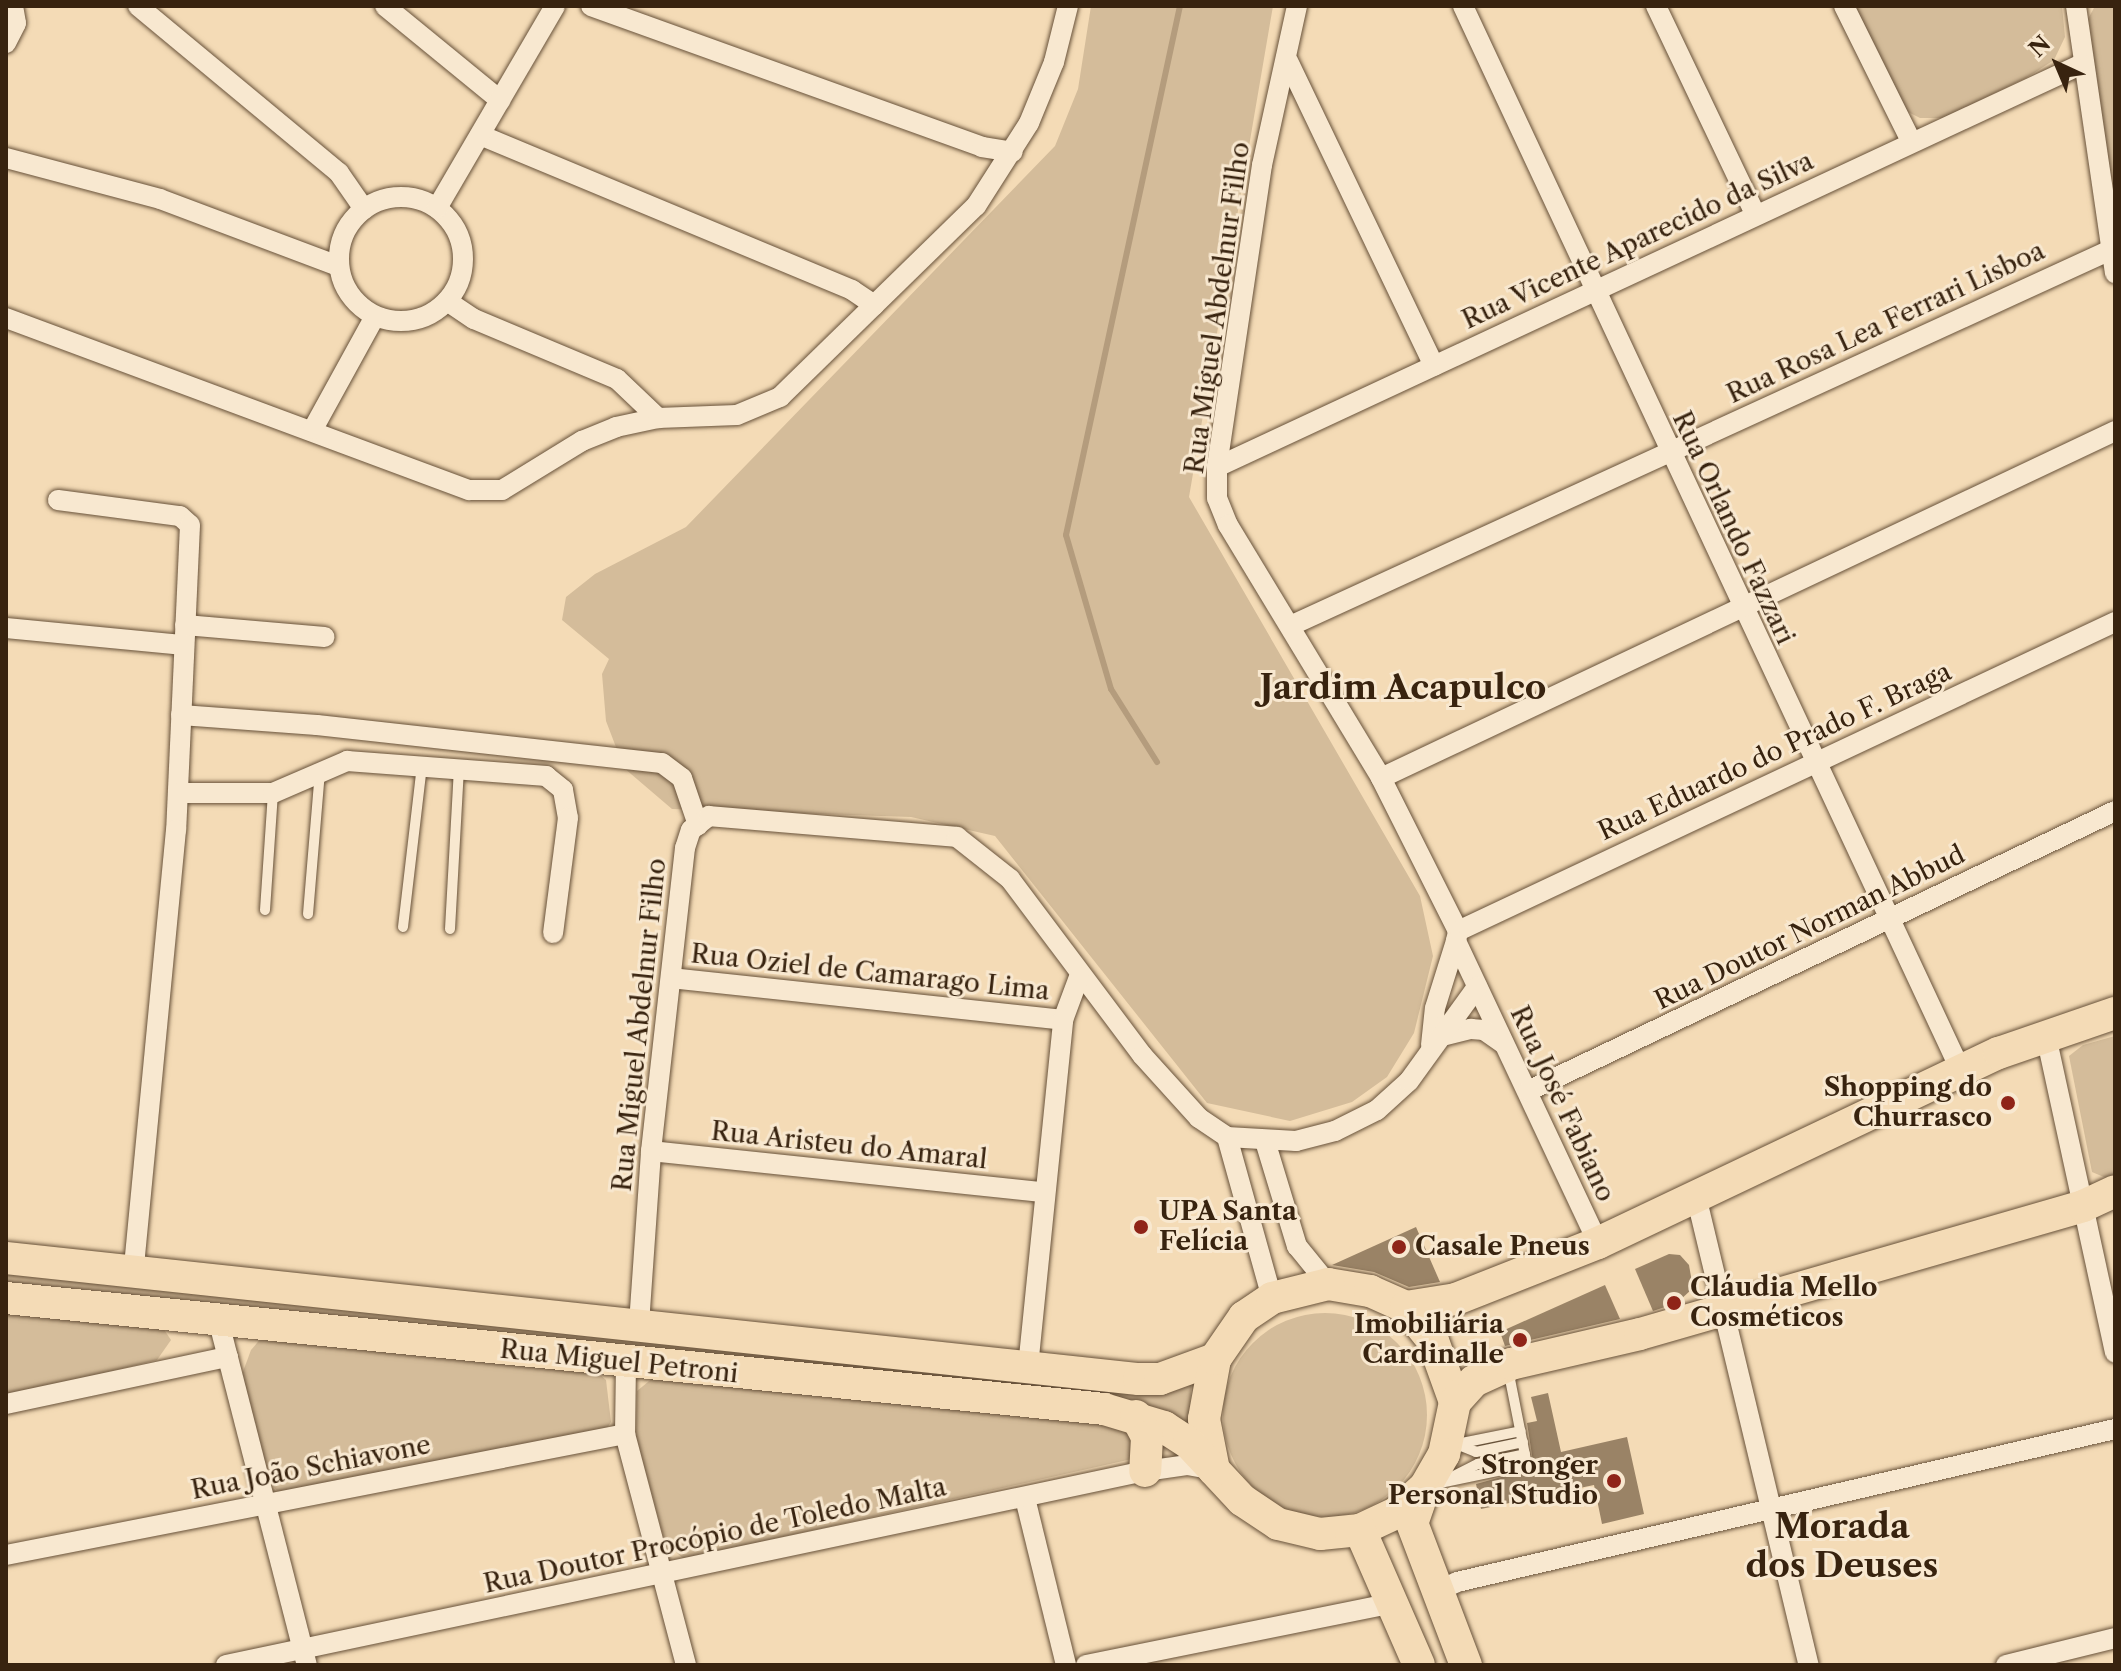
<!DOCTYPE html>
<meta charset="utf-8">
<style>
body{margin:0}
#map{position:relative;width:2121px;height:1671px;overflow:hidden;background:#f4dbb6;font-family:"Libre Caslon Text",serif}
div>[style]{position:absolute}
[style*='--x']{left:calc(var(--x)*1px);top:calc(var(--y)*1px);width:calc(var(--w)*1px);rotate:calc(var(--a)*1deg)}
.green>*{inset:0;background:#d4bc9a}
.round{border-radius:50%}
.stream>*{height:6px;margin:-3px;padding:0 3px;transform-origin:3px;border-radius:3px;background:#b49c7d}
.building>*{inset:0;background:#9a8366}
.roads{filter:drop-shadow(0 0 2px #675139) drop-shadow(0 0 2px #675139)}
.lane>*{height:10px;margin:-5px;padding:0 5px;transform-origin:5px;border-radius:5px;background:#f8e8d0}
.street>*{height:20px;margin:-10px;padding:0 10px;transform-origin:10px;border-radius:10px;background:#f8e8d0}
.street>.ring{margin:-10px;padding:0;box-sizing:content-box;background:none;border:20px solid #f8e8d0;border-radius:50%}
.primary>*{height:32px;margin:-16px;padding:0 16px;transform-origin:16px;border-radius:16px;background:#f4dbb6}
.dots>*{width:22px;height:22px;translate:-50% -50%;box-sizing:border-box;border:4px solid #f8e8d0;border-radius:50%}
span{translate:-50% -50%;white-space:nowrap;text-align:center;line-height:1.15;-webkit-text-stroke:6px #f8e8d0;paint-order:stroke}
.street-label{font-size:26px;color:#38230f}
.poi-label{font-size:26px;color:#38230f;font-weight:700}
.right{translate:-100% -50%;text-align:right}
.left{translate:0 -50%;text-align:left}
.district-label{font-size:34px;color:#38230f;font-weight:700}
.frame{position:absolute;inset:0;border:8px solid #38230f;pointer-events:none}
.north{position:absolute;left:2017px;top:24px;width:80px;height:80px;-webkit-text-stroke:6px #f8e8d0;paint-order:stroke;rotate:316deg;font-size:22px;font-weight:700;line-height:32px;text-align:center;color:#38230f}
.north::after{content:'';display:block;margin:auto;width:28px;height:36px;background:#38230f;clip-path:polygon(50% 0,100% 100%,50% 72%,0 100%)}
</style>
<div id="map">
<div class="green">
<div style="clip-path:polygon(1091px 6px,1273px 6px,1189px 497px,1420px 896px,1433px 956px,1414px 1033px,1387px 1077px,1352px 1102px,1290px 1121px,1207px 1103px,995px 836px,911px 817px,672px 809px,624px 768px,606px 721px,602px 674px,609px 659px,562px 620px,566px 597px,595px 574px,686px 527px,1055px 146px,1078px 89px)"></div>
<div style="clip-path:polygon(1853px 6px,2062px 6px,2065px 37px,2054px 60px,2026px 78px,1943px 118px,1920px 118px,1900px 108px)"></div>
<div style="clip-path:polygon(2095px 6px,2115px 6px,2115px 218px,2088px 19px)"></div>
<div style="clip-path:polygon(2115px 1036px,2115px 1178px,2111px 1180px,2092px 1172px,2069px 1056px,2083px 1045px)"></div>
<div style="clip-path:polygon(6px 1265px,1191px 1384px,1190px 1423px,1182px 1431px,6px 1290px)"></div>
<div style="clip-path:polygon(6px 1310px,163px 1328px,171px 1340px,157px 1360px,6px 1397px)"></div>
<div class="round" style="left:1223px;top:1313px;width:204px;height:204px"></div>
<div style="clip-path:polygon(263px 1336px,597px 1372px,606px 1380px,611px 1422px,607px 1428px,278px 1492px,270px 1482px,241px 1377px,251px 1350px)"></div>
<div style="clip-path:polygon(654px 1377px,1132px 1428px,1132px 1459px,684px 1559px,665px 1543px,636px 1436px,637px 1391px)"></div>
</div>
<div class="stream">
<div style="--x:1157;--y:762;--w:86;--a:-122.2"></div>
<div style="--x:1111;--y:689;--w:160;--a:-106.3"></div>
<div style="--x:1066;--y:535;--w:541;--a:-77.84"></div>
</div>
<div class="building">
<div style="clip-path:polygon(1416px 1227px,1440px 1282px,1409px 1287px,1374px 1272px,1332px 1265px)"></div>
<div style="clip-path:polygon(1669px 1254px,1680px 1255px,1689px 1265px,1693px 1288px,1677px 1303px,1653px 1311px,1635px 1269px)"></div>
<div style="clip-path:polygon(1605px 1285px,1620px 1319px,1505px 1346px,1500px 1332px)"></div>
<div style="clip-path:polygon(1548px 1393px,1561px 1452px,1627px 1437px,1644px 1514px,1602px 1524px,1594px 1485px,1481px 1509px,1476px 1484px,1534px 1468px,1527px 1423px,1537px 1421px,1531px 1397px)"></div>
</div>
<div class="roads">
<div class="lane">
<div style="--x:265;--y:910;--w:117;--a:-86.1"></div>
<div style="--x:308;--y:914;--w:143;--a:-85.2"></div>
<div style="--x:403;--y:927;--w:162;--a:-83.3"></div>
<div style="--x:450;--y:929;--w:160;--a:-86.8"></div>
<div style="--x:1452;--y:1445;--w:70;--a:-11.5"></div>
<div style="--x:1459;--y:1445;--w:18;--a:22"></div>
<div style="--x:1476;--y:1452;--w:48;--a:-12"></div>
<div style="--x:1454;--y:1476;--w:27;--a:-27"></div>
<div style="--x:1478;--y:1464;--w:48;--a:-12"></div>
<div style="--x:1435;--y:1484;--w:94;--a:-11.7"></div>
<div style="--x:1527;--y:1465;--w:98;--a:-101.2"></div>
</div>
<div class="street">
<div style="--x:138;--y:6;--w:261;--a:39.7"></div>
<div style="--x:339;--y:173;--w:44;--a:55.2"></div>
<div style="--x:385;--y:6;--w:149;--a:39.3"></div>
<div style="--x:591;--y:6;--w:416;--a:19.8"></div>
<div style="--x:982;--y:147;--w:31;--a:9"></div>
<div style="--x:1297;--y:6;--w:163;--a:102.4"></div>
<div style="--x:1262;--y:165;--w:305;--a:98.5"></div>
<div style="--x:1217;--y:467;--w:31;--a:90"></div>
<div style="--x:1217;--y:498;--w:29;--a:68"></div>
<div style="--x:1228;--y:525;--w:296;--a:58.8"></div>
<div style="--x:1381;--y:778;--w:171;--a:63.3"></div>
<div style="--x:1458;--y:931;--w:10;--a:101"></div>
<div style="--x:1456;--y:941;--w:334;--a:64.8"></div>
<div style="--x:1463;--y:6;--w:1176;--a:64.94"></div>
<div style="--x:1656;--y:6;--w:230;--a:64.5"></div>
<div style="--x:1844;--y:6;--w:151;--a:63.6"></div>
<div style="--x:2076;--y:6;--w:270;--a:81.7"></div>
<div style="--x:6;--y:43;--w:22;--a:-63"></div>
<div style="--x:16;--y:23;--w:17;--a:-100"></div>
<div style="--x:1288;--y:61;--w:338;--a:64.4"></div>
<div style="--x:480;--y:135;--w:403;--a:22.6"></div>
<div style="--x:852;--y:290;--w:27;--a:34"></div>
<div style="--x:6;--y:158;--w:159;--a:14.9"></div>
<div style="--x:160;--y:199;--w:190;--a:20.6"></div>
<div class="ring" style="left:339px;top:197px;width:104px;height:104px"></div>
<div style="--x:437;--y:208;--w:234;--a:-59.7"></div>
<div style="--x:447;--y:301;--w:32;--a:34"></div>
<div style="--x:474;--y:319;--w:155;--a:22.8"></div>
<div style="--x:617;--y:379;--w:57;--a:43.6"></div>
<div style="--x:6;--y:318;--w:494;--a:20.4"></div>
<div style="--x:469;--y:490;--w:33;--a:0"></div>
<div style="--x:502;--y:490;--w:94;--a:-31.5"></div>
<div style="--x:582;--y:441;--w:37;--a:-22"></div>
<div style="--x:616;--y:427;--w:43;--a:-12.1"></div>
<div style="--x:658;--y:418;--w:79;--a:-2.2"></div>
<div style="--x:737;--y:415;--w:47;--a:-22.7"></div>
<div style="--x:780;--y:397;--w:274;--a:-44.3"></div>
<div style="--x:976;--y:206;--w:98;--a:-57.4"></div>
<div style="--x:1029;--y:123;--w:66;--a:-67.7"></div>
<div style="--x:1054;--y:62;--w:58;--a:-76"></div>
<div style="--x:313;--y:429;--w:129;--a:-61.2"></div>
<div style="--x:1217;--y:467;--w:954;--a:-24.98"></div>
<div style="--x:58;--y:500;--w:123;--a:7.5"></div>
<div style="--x:180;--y:516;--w:13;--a:42"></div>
<div style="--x:190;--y:525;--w:305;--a:92.6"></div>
<div style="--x:176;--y:830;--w:445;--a:95.5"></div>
<div style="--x:185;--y:625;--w:140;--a:4.9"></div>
<div style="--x:1290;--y:626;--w:907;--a:-24.62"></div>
<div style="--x:6;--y:628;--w:179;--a:5.5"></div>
<div style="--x:181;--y:715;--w:136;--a:4.2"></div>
<div style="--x:317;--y:725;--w:347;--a:6.3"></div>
<div style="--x:662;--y:763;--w:25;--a:37"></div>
<div style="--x:682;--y:778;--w:50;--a:71.2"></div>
<div style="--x:1381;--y:778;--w:812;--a:-25.3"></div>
<div style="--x:178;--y:793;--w:95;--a:0"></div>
<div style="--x:273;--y:793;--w:81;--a:-23.4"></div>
<div style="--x:347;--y:761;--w:200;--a:4.3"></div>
<div style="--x:546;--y:776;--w:22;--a:39"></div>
<div style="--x:563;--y:790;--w:28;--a:80"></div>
<div style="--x:568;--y:818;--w:116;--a:97.4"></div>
<div style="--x:1458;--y:931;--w:726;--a:-25.19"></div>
<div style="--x:671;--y:978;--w:394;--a:6.1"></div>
<div style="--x:2046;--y:1036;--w:324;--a:77.7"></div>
<div style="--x:1438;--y:1037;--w:34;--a:-14"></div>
<div style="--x:1471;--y:1029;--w:13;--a:4"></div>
<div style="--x:1484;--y:1030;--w:24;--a:35"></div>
<div style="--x:1431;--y:1045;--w:37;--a:-84"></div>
<div style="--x:1435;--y:1008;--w:70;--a:-72.6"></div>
<div style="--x:1528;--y:1091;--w:650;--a:-25.5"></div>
<div style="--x:1227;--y:1137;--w:167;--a:74.4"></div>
<div style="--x:1265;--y:1141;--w:110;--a:73.1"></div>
<div style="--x:1297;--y:1246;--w:49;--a:50.8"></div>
<div style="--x:651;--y:1151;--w:393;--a:6"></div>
<div style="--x:1696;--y:1196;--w:482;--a:76.5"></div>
<div style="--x:218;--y:1319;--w:357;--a:75.6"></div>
<div style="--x:639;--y:1324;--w:173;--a:-86"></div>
<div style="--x:651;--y:1151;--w:305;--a:-83.6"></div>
<div style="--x:685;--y:848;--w:19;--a:-72"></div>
<div style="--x:691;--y:830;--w:23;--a:-38"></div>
<div style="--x:709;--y:816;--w:249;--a:4.8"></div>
<div style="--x:957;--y:837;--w:68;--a:38.4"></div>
<div style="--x:1010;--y:879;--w:220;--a:53.1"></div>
<div style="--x:1142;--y:1055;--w:85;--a:47.9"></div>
<div style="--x:1199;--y:1118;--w:34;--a:34"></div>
<div style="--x:1227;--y:1137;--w:69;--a:3.3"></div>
<div style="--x:1296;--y:1141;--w:40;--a:-14.4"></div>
<div style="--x:1335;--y:1131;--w:47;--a:-26.6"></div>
<div style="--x:1377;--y:1110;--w:43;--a:-42.2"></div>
<div style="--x:1409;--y:1081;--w:116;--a:-54.1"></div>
<div style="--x:626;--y:1363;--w:71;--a:90.8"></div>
<div style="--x:625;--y:1434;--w:239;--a:75.2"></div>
<div style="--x:1028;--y:1367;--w:349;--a:-84.2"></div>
<div style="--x:1063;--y:1020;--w:46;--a:-69.6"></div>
<div style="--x:6;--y:1404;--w:227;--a:-12"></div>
<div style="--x:1025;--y:1498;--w:172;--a:76.2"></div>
<div style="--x:6;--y:1555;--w:631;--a:-11.06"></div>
<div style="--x:1435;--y:1592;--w:24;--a:-24"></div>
<div style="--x:1457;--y:1582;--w:676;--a:-13.09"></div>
<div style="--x:226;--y:1665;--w:939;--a:-11.92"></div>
<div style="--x:1145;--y:1471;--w:42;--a:-8.1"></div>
<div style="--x:1187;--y:1465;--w:27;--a:10"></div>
<div style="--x:1086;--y:1665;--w:313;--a:-11.4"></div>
<div style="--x:2006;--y:1665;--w:112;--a:-13.9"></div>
</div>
<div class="primary">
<div style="--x:6;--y:1258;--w:1139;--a:6.1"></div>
<div style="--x:1139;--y:1379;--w:21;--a:0"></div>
<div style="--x:1160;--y:1379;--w:59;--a:-20"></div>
<div style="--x:1328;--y:1284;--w:43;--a:9.5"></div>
<div style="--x:1370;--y:1291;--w:39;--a:24"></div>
<div style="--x:1406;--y:1307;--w:43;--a:51.5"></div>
<div style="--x:1433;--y:1341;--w:65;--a:70.2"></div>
<div style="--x:1455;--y:1402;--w:53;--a:101.9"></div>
<div style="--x:1444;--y:1454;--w:38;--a:120"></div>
<div style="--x:1425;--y:1487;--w:39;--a:138"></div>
<div style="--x:1396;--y:1513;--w:40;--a:155"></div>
<div style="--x:1360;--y:1530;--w:40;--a:174.3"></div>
<div style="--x:1320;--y:1534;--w:43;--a:-166.6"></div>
<div style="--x:1278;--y:1524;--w:43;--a:-146.3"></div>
<div style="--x:1242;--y:1500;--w:41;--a:-133"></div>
<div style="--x:1214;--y:1470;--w:52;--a:-101.1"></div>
<div style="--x:1204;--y:1419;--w:61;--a:-79.6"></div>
<div style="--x:1215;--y:1359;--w:51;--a:-55.4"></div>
<div style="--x:1244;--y:1317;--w:34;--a:-34"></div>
<div style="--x:1272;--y:1298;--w:58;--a:-14"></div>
<div style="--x:6;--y:1298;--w:1104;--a:5.77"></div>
<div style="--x:1104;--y:1409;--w:63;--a:16.7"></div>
<div style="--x:1164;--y:1427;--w:30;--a:33"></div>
<div style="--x:1189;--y:1443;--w:37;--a:47"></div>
<div style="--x:1406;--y:1307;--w:51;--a:-9.1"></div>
<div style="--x:1456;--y:1299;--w:153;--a:-21.5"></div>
<div style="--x:1598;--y:1243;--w:444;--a:-25.4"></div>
<div style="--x:1999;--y:1053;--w:123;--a:-19"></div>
<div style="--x:1455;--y:1402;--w:28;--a:-48"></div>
<div style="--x:1474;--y:1381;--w:41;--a:-24.7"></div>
<div style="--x:1511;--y:1364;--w:132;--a:-13.1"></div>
<div style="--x:1640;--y:1334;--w:461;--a:-16.1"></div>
<div style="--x:2083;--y:1206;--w:35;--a:-25"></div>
<div style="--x:1136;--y:1416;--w:24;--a:62"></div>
<div style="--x:1147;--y:1437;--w:34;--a:93"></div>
<div style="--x:1424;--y:1489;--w:36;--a:109"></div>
<div style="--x:1412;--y:1523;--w:152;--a:69.2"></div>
<div style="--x:1360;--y:1530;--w:147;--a:66.4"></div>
</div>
</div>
<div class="dots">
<div style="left:2008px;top:1103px;background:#8f2418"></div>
<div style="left:1141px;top:1227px;background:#8f2418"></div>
<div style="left:1399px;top:1247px;background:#8f2418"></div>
<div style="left:1674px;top:1303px;background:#8f2418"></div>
<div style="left:1520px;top:1340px;background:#8f2418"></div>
<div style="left:1614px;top:1481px;background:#8f2418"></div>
</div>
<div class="street-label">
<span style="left:1638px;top:241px;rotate:-25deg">Rua Vicente Aparecido da Silva</span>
<span style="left:1218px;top:308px;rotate:-82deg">Rua Miguel Abdelnur Filho</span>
<span style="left:1886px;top:323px;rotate:-25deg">Rua Rosa Lea Ferrari Lisboa</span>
<span style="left:1733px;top:528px;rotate:65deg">Rua Orlando Fazzari</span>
<span style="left:1775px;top:752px;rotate:-25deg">Rua Eduardo do Prado F. Braga</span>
<span style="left:1810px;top:928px;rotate:-26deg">Rua Doutor Norman Abbud</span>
<span style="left:870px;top:973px;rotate:6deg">Rua Oziel de Camarago Lima</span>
<span style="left:640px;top:1025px;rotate:-84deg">Rua Miguel Abdelnur Filho</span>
<span style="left:1562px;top:1104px;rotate:65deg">Rua José Fabiano</span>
<span style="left:849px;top:1146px;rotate:6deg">Rua Aristeu do Amaral</span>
<span style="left:619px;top:1362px;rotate:6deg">Rua Miguel Petroni</span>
<span style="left:311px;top:1468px;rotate:-11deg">Rua João Schiavone</span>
<span style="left:715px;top:1536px;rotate:-12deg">Rua Doutor Procópio de Toledo Malta</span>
</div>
<div class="poi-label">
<span class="right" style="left:1992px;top:1103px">Shopping do<br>Churrasco</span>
<span class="left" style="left:1159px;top:1227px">UPA Santa<br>Felícia</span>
<span class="left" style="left:1415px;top:1247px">Casale Pneus</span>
<span class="left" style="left:1690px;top:1303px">Cláudia Mello<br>Cosméticos</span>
<span class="right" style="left:1504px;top:1340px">Imobiliária<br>Cardinalle</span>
<span class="right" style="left:1598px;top:1481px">Stronger<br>Personal Studio</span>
</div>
<div class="district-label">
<span style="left:1403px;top:688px">Jardim Acapulco</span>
<span style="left:1842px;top:1546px">Morada<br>dos Deuses</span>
</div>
<div class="frame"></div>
<div class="north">N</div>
</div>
